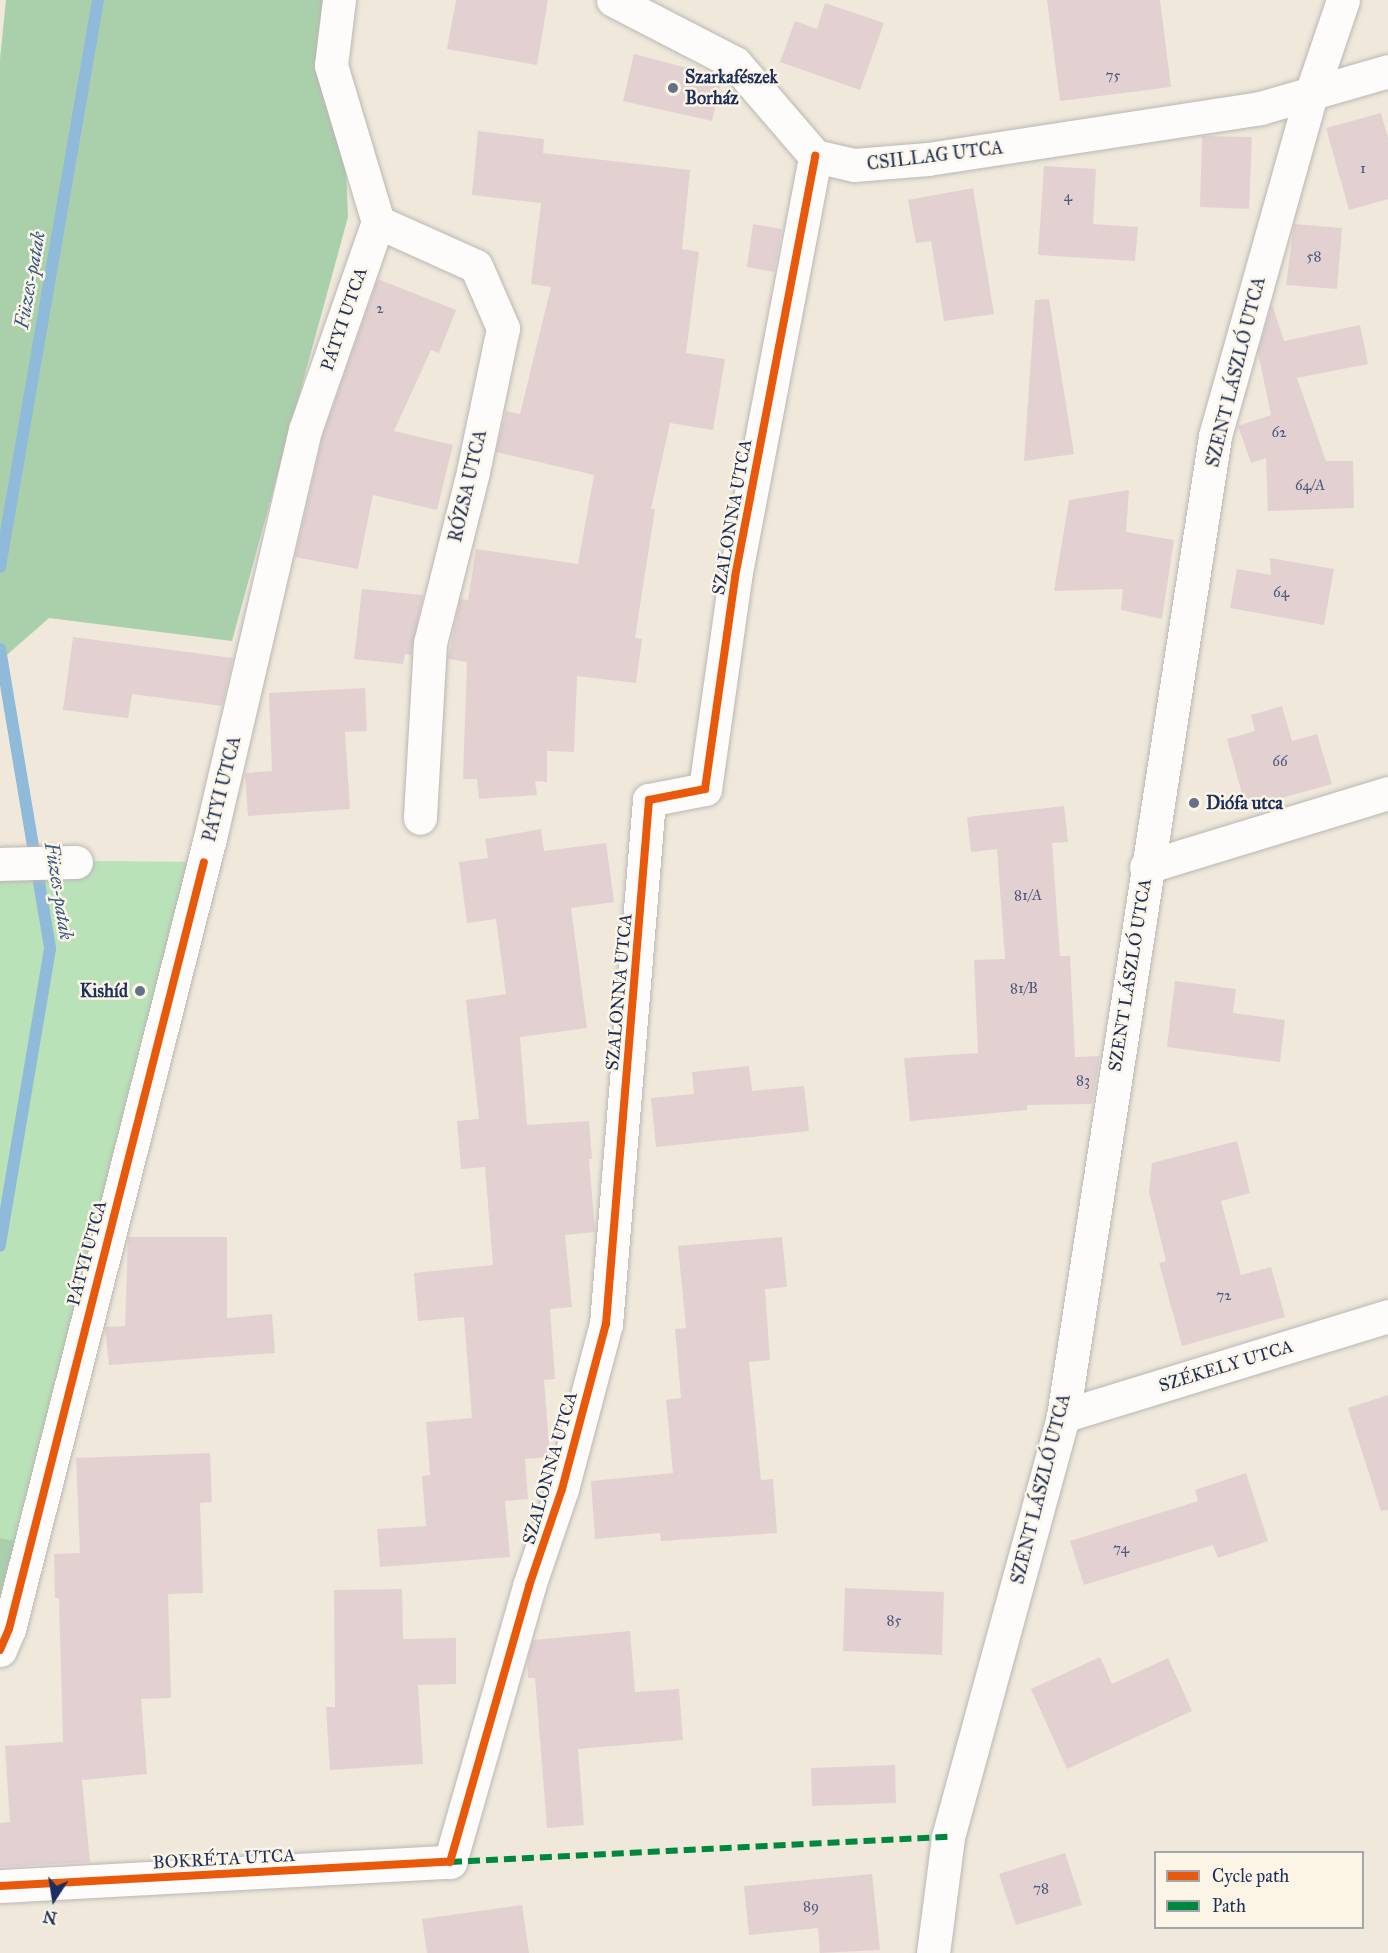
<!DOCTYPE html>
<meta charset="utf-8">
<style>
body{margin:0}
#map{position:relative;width:1388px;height:1953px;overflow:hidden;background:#efe8db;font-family:"IM FELL Great Primer",serif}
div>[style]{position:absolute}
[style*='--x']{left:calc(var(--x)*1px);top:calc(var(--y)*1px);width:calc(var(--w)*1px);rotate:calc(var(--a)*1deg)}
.green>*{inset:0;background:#bae2b9}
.forest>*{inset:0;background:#aad0ab}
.stream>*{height:12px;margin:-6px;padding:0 6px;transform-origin:6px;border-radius:6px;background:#90bada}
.building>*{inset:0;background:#e3d1d2}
.roads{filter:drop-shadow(0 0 2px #bab7b3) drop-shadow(0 0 2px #bab7b3)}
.minor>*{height:33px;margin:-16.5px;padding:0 16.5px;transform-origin:16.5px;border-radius:16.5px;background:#fdfcfa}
.quiet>*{height:6px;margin-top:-3px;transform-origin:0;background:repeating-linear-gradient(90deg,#00873e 0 12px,transparent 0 18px)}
.cycleway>*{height:8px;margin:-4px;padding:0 4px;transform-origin:4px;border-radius:4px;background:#e8590c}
.dots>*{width:16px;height:16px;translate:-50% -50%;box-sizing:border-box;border:3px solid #fcf5e5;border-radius:50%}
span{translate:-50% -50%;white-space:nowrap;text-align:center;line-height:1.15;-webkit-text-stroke:5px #fcf5e5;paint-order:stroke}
.number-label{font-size:15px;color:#4d587b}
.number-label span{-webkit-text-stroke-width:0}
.poi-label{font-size:18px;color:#1b2f5e;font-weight:700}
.left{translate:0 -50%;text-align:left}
.right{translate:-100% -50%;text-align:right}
.street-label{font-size:18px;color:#1b2f5e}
.water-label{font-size:20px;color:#365989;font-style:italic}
.legend{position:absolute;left:1154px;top:1851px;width:210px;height:78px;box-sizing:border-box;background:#fcf5e5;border:2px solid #a2a6af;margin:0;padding:8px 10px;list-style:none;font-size:18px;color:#1b2f5e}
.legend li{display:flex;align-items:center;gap:12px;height:30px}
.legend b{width:30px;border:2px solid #a2a6af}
.north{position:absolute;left:24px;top:1869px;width:60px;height:60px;-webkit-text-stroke:4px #fcf5e5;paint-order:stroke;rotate:192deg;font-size:16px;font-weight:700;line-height:24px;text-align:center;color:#1b2f5e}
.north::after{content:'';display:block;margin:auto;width:21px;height:27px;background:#1b2f5e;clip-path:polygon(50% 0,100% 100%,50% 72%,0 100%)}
</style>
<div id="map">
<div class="green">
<div style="clip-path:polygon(101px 861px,204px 862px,28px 1543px,0 1538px,0 864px)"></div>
</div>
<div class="forest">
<div style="clip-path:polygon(6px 0,339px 0,348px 217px,232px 641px,49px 618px,0 661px,0 59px)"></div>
<div style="clip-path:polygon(0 1538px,28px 1543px,0 1650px)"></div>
</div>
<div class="stream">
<div style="--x:0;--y:567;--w:575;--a:-80.19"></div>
<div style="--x:0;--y:649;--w:304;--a:80.5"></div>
<div style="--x:50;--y:949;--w:301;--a:99.6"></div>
</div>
<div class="building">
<div style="clip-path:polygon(456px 0,548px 0,537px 65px,447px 49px)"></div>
<div style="clip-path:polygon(1047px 0,1160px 0,1171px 87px,1060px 101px)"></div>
<div style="clip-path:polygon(825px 3px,884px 23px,860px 90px,780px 62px,795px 21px,817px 29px)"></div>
<div style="clip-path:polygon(634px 54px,722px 77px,712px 121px,623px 101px)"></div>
<div style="clip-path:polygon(1381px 113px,1388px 138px,1388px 199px,1349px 210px,1326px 128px)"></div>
<div style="clip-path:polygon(478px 131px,544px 139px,543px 153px,690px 170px,682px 249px,699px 252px,686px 353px,725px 359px,713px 430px,670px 423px,651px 509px,655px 509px,635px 638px,642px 639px,636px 683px,577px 676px,574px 752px,547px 751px,547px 782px,535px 781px,537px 795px,479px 799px,477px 779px,463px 779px,467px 662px,448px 659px,460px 599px,468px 600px,476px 549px,578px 564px,594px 475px,496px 452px,506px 411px,520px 414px,551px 287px,531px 284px,541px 203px,472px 195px)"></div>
<div style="clip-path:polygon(1202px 136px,1252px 137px,1249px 209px,1200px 207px)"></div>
<div style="clip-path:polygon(1044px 166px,1096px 169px,1093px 224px,1138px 227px,1135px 261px,1038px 255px)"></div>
<div style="clip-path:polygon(973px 188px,994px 314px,944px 321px,931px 241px,916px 243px,908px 200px)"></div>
<div style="clip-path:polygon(753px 224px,782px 229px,774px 272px,747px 267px)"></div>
<div style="clip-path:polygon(1294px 224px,1342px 228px,1337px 289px,1286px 285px)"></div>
<div style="clip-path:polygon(378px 279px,456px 310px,439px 353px,431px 350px,394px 431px,453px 445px,437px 510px,373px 495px,358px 569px,295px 557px,323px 435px)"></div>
<div style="clip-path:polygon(1049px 299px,1074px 454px,1024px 461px,1035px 300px)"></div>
<div style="clip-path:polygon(1272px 304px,1284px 341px,1360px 325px,1368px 364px,1297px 378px,1326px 461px,1353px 461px,1354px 508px,1268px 511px,1266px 458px,1251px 463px,1238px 426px,1271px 415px,1258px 352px)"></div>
<div style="clip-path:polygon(1129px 490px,1126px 532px,1174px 540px,1162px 619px,1121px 610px,1123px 589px,1054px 591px,1069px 500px)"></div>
<div style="clip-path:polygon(1270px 558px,1334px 569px,1324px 625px,1230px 608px,1237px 569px,1271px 575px)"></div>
<div style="clip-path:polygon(362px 589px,423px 595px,411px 655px,405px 654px,403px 664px,354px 659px)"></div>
<div style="clip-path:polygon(73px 637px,233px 658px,222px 706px,132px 694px,128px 718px,63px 710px)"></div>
<div style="clip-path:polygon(365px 688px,367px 731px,345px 732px,350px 809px,248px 816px,245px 773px,272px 771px,269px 693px)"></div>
<div style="clip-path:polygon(1282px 706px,1292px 741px,1317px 734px,1332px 784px,1246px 808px,1227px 739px,1255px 731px,1251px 715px)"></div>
<div style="clip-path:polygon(1064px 806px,1068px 842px,1052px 843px,1060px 956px,1070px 956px,1075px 1057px,1100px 1056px,1092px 1104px,1027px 1105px,1027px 1110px,910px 1121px,904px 1058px,978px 1053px,974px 960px,1005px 959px,997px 849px,971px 852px,967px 817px)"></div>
<div style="clip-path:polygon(541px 829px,544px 851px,606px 843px,614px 902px,571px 908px,587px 1028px,520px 1037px,527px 1125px,589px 1121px,592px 1159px,589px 1159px,595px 1232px,565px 1235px,572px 1307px,550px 1309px,555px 1379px,544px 1380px,550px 1457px,525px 1459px,528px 1499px,505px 1501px,510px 1557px,380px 1567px,377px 1529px,426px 1526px,422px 1476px,430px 1475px,426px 1422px,472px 1418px,464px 1317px,418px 1321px,414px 1273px,493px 1265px,485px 1167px,461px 1169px,457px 1121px,479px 1119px,466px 1000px,506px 994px,496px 919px,467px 923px,459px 862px,488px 858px,485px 839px)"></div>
<div style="clip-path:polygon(1175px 981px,1236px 989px,1233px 1013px,1285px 1020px,1280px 1062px,1167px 1047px)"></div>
<div style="clip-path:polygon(749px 1066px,752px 1091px,804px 1086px,809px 1131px,656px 1147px,651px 1098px,694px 1094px,692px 1072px)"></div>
<div style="clip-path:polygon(1237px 1141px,1250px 1193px,1221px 1201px,1241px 1275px,1271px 1267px,1285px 1317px,1182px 1346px,1159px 1263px,1166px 1261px,1149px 1192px,1152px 1163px)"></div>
<div style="clip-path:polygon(128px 1237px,227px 1237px,227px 1318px,272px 1314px,275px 1353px,109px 1365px,105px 1327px,125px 1326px)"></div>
<div style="clip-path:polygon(782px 1237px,787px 1287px,765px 1289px,770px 1360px,749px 1362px,761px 1480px,773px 1479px,777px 1533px,661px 1541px,660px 1533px,595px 1539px,591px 1481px,673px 1473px,666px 1400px,681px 1398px,675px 1329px,686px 1328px,678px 1246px)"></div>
<div style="clip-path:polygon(1388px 1395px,1388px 1510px,1381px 1511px,1348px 1408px)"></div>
<div style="clip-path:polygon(210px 1453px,212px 1502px,200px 1503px,203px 1593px,168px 1594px,171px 1698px,141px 1699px,147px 1774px,82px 1780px,90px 1862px,0 1867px,0 1823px,10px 1822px,5px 1746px,63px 1742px,59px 1598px,55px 1598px,54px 1554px,80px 1553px,76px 1458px)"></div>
<div style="clip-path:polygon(1246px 1473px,1268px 1541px,1218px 1558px,1213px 1545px,1084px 1585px,1070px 1541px,1198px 1501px,1195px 1490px)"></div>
<div style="clip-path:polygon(845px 1588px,944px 1592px,942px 1655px,843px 1651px)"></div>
<div style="clip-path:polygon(402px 1589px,403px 1639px,456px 1638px,456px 1684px,418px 1685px,423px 1764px,330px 1770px,326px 1707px,335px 1707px,334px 1590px)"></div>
<div style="clip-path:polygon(630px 1631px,635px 1692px,679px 1689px,683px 1740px,578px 1749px,584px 1825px,547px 1828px,535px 1678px,528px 1678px,527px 1663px,533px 1640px)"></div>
<div style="clip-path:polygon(1100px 1657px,1112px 1684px,1168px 1658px,1192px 1711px,1067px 1769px,1031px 1689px)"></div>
<div style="clip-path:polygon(895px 1765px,896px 1803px,812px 1806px,811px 1768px)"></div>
<div style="clip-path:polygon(1065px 1853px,1082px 1905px,1016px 1925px,999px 1874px)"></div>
<div style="clip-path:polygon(872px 1874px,880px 1950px,820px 1953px,818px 1928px,749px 1935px,744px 1886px)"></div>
<div style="clip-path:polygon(522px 1905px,529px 1953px,427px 1953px,422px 1919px)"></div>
</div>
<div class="roads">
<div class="minor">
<div style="--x:613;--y:0;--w:137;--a:27.3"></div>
<div style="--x:735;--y:63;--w:123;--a:49.3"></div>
<div style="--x:815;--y:156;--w:40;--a:13"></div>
<div style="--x:854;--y:165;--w:74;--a:-4.6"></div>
<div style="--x:928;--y:159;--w:336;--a:-8.7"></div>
<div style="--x:1260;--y:108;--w:133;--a:-16.1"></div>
<div style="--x:378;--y:222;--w:107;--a:24.2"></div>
<div style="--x:476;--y:266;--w:68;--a:66.5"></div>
<div style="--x:503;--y:328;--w:147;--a:101.8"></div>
<div style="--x:473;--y:472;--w:176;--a:104.1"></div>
<div style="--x:430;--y:643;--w:175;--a:93.3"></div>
<div style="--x:0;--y:864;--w:76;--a:-1.5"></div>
<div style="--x:1146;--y:867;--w:253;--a:-17"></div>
<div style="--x:1063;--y:1416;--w:340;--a:-17.1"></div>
<div style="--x:0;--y:1650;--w:23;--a:-67"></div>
<div style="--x:9;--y:1629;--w:816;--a:-75.74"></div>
<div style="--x:210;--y:838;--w:419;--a:-76.9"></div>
<div style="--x:305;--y:430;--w:220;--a:-70.7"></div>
<div style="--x:378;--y:222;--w:164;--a:-106.7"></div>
<div style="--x:331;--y:65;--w:65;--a:-83"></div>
<div style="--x:0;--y:1886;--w:451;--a:-3.1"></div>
<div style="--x:450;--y:1862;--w:287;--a:-74"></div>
<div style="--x:529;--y:1586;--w:102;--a:-71.2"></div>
<div style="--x:562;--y:1489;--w:171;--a:-75.1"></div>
<div style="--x:606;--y:1324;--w:526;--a:-85.31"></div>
<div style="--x:649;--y:800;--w:57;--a:-11.1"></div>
<div style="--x:705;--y:789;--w:214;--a:-81.9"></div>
<div style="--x:735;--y:577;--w:429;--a:-79.2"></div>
<div style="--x:933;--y:1953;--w:117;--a:-82.6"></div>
<div style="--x:948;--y:1837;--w:436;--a:-74.7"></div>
<div style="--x:1063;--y:1416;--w:992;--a:-81.18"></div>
<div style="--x:1215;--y:436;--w:355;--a:-74.3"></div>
<div style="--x:1311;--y:94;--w:99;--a:-71.2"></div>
</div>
</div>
<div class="quiet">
<div style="--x:450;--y:1862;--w:499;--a:-2.9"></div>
</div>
<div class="cycleway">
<div style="--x:0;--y:1650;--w:23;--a:-67"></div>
<div style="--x:9;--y:1629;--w:791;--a:-75.74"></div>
<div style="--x:0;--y:1886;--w:451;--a:-3.1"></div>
<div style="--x:450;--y:1862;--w:287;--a:-74"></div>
<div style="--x:529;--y:1586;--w:102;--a:-71.2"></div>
<div style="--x:562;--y:1489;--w:171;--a:-75.1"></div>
<div style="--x:606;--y:1324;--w:526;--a:-85.31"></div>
<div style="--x:649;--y:800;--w:57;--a:-11.1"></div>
<div style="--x:705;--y:789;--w:214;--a:-81.9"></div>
<div style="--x:735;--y:577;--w:429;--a:-79.2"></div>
</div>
<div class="dots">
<div style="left:673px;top:88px;background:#65708a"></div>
<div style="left:1194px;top:803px;background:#65708a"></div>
<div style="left:140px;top:991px;background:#65708a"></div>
</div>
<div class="number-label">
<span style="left:1113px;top:76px">75</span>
<span style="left:1363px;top:169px">1</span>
<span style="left:1068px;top:197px">4</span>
<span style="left:1314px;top:257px">58</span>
<span style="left:380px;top:309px">2</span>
<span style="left:1279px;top:433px">62</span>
<span style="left:1310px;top:486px">64/A</span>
<span style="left:1281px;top:593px">64</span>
<span style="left:1280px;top:762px">66</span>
<span style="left:1028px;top:896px">81/A</span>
<span style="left:1024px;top:989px">81/B</span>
<span style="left:1083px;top:1081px">83</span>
<span style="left:1224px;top:1296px">72</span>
<span style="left:1121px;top:1549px">74</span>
<span style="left:894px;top:1621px">85</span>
<span style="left:1041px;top:1889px">78</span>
<span style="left:811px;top:1907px">89</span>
</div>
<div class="poi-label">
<span class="left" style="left:685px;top:88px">Szarkafészek<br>Borház</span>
<span class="left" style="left:1206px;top:803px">Diófa utca</span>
<span class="right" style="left:128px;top:991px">Kishíd</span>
</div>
<div class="street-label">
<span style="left:935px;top:156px;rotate:-7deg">CSILLAG UTCA</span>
<span style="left:344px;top:319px;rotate:-71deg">PÁTYI UTCA</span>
<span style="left:1236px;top:372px;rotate:-76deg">SZENT LÁSZLÓ UTCA</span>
<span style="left:468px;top:486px;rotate:-77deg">RÓZSA UTCA</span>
<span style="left:732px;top:517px;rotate:-80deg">SZALONNA UTCA</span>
<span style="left:222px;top:789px;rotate:-76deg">PÁTYI UTCA</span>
<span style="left:1130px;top:975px;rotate:-81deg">SZENT LÁSZLÓ UTCA</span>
<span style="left:619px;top:992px;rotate:-85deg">SZALONNA UTCA</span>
<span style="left:87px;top:1253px;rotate:-75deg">PÁTYI UTCA</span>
<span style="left:1226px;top:1366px;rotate:-17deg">SZÉKELY UTCA</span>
<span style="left:550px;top:1468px;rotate:-74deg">SZALONNA UTCA</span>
<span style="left:1041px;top:1489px;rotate:-76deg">SZENT LÁSZLÓ UTCA</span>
<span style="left:224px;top:1859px;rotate:-3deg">BOKRÉTA UTCA</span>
</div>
<div class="water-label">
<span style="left:30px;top:280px;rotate:-80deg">Füzes-patak</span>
<span style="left:59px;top:891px;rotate:81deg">Füzes-patak</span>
</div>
<ul class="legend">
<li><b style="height:8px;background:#e8590c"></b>Cycle path</li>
<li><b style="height:8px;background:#00873e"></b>Path</li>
</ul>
<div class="north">N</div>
</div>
